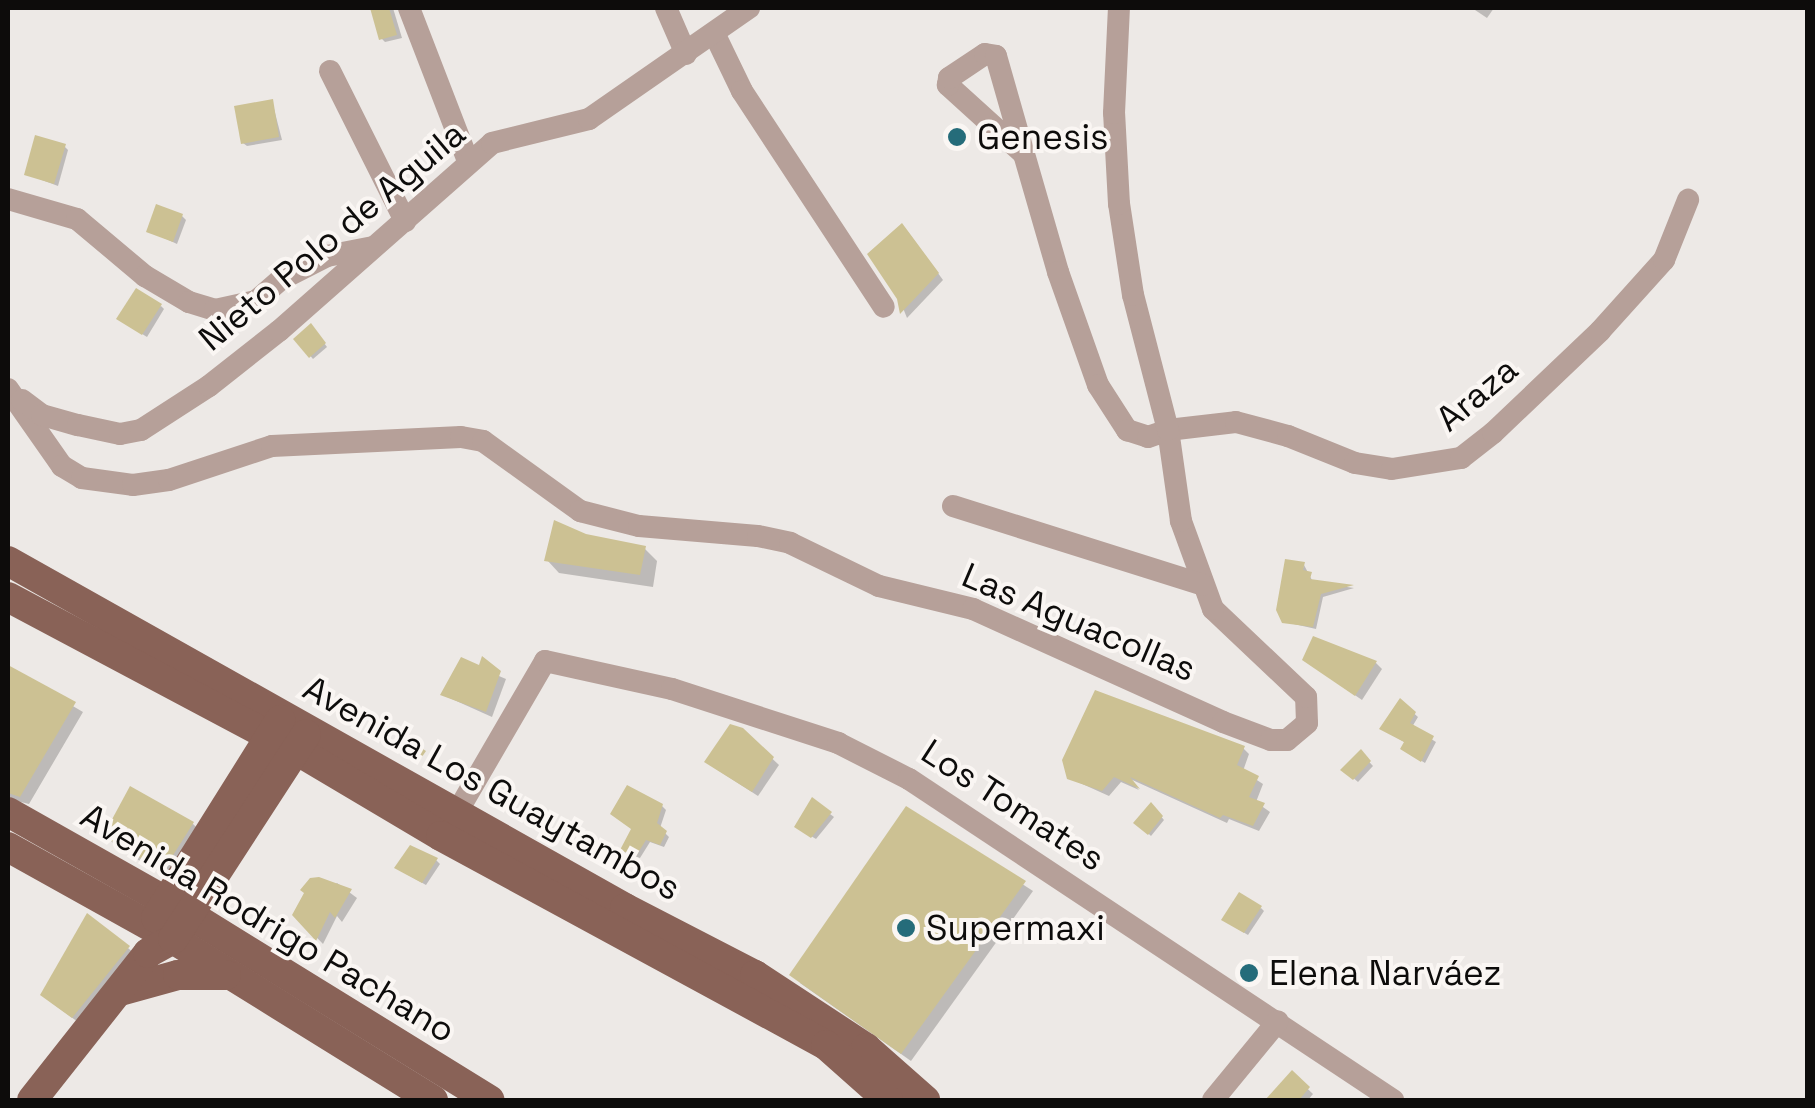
<!DOCTYPE html>
<meta charset="utf-8">
<style>
body{margin:0}
#map{position:relative;width:1815px;height:1108px;overflow:hidden;background:#ede9e6;font-family:"Space Grotesk",sans-serif}
div>[style]{position:absolute}
[style*='--x']{left:calc(var(--x)*1px);top:calc(var(--y)*1px);width:calc(var(--w)*1px);rotate:calc(var(--a)*1deg)}
.shadow>*{inset:0;background:#0003}
.building>*{inset:0;background:#ccc193}
.minor>*{height:22px;margin:-11px;padding:0 11px;transform-origin:11px;border-radius:11px;background:#b6a099}
.major>*{height:30px;margin:-15px;padding:0 15px;transform-origin:15px;border-radius:15px;background:#896257}
.dots>*{width:28px;height:28px;translate:-50% -50%;box-sizing:border-box;border:5px solid #faf6f3;border-radius:50%}
span{translate:-50% -50%;white-space:nowrap;text-align:center;line-height:1.15;-webkit-text-stroke:8px #faf6f3;paint-order:stroke}
.poi-label{font-size:35px;color:#0d0c0b}
.left{translate:0 -50%;text-align:left}
.street-label{font-size:35px;color:#0d0c0b}
.frame{position:absolute;inset:0;border:10px solid #0d0c0b;pointer-events:none}
</style>
<div id="map">
<div class="shadow">
<div style="clip-path:polygon(373px 8px,393px 8px,402px 38px,385px 42px,382px 39px)"></div>
<div style="clip-path:polygon(1472px 8px,1494px 8px,1487px 18px)"></div>
<div style="clip-path:polygon(272px 101px,282px 140px,247px 146px,243px 143px)"></div>
<div style="clip-path:polygon(65px 147px,68px 150px,58px 186px,26px 174px)"></div>
<div style="clip-path:polygon(182px 216px,186px 220px,177px 244px,149px 231px)"></div>
<div style="clip-path:polygon(908px 232px,943px 280px,907px 318px,899px 298px)"></div>
<div style="clip-path:polygon(161px 306px,164px 309px,147px 337px,123px 322px)"></div>
<div style="clip-path:polygon(311px 326px,327px 347px,313px 359px,296px 339px)"></div>
<div style="clip-path:polygon(586px 537px,644px 548px,657px 561px,653px 587px,559px 573px,547px 560px)"></div>
<div style="clip-path:polygon(1304px 565px,1313px 582px,1354px 588px,1323px 597px,1316px 629px,1285px 622px)"></div>
<div style="clip-path:polygon(1376px 663px,1382px 669px,1362px 700px,1311px 665px)"></div>
<div style="clip-path:polygon(8px 668px,83px 712px,29px 804px,17px 801px,8px 805px)"></div>
<div style="clip-path:polygon(480px 668px,506px 679px,492px 717px,443px 695px)"></div>
<div style="clip-path:polygon(1401px 702px,1418px 717px,1412px 727px,1436px 742px,1425px 763px,1407px 752px,1406px 743px,1382px 729px)"></div>
<div style="clip-path:polygon(742px 730px,779px 765px,758px 796px,713px 767px)"></div>
<div style="clip-path:polygon(1243px 748px,1249px 754px,1243px 771px,1263px 784px,1256px 802px,1270px 812px,1259px 831px,1229px 819px,1227px 823px,1128px 778px,1139px 790px,1121px 782px,1109px 796px,1069px 778px)"></div>
<div style="clip-path:polygon(1361px 753px,1373px 766px,1358px 782px,1344px 770px)"></div>
<div style="clip-path:polygon(662px 806px,666px 810px,660px 828px,669px 837px,664px 847px,650px 842px,640px 858px,626px 853px,623px 850px,633px 829px)"></div>
<div style="clip-path:polygon(1152px 806px,1164px 820px,1151px 836px,1137px 823px)"></div>
<div style="clip-path:polygon(907px 809px,1033px 891px,911px 1061px,800px 983px)"></div>
<div style="clip-path:polygon(830px 814px,834px 817px,816px 839px,801px 830px)"></div>
<div style="clip-path:polygon(193px 824px,206px 836px,177px 882px,119px 849px,106px 836px)"></div>
<div style="clip-path:polygon(436px 860px,440px 864px,426px 885px,401px 871px)"></div>
<div style="clip-path:polygon(337px 883px,357px 898px,342px 922px,337px 916px,323px 944px,295px 915px)"></div>
<div style="clip-path:polygon(1261px 908px,1264px 911px,1248px 935px,1228px 923px)"></div>
<div style="clip-path:polygon(128px 948px,137px 956px,82px 1025px,52px 1003px)"></div>
<div style="clip-path:polygon(1292px 1074px,1313px 1094px,1308px 1100px,1269px 1100px)"></div>
</div>
<div class="building">
<div style="clip-path:polygon(370px 8px,389px 8px,397px 35px,379px 40px)"></div>
<div style="clip-path:polygon(273px 99px,279px 137px,241px 144px,234px 106px)"></div>
<div style="clip-path:polygon(35px 135px,66px 144px,54px 184px,24px 175px)"></div>
<div style="clip-path:polygon(156px 204px,183px 214px,173px 242px,146px 232px)"></div>
<div style="clip-path:polygon(902px 223px,939px 273px,900px 314px,897px 299px,867px 254px)"></div>
<div style="clip-path:polygon(136px 288px,162px 304px,142px 335px,116px 319px)"></div>
<div style="clip-path:polygon(311px 323px,326px 343px,309px 358px,293px 339px)"></div>
<div style="clip-path:polygon(554px 520px,586px 534px,646px 546px,640px 575px,544px 561px)"></div>
<div style="clip-path:polygon(1285px 559px,1305px 562px,1303px 570px,1312px 572px,1310px 579px,1354px 585px,1321px 594px,1313px 627px,1282px 623px,1276px 610px)"></div>
<div style="clip-path:polygon(1313px 636px,1377px 661px,1355px 696px,1302px 660px)"></div>
<div style="clip-path:polygon(482px 656px,501px 671px,486px 712px,440px 695px,461px 657px,479px 665px)"></div>
<div style="clip-path:polygon(8px 665px,76px 702px,20px 797px,8px 793px)"></div>
<div style="clip-path:polygon(1095px 690px,1245px 746px,1237px 765px,1259px 776px,1249px 797px,1265px 803px,1253px 826px,1223px 815px,1220px 818px,1130px 777px,1140px 789px,1114px 777px,1102px 791px,1067px 779px,1062px 760px)"></div>
<div style="clip-path:polygon(1400px 698px,1416px 712px,1410px 723px,1434px 736px,1421px 762px,1400px 749px,1404px 742px,1379px 729px)"></div>
<div style="clip-path:polygon(730px 724px,743px 728px,774px 757px,752px 792px,704px 762px)"></div>
<div style="clip-path:polygon(409px 740px,426px 751px,417px 764px,403px 755px)"></div>
<div style="clip-path:polygon(1361px 749px,1371px 761px,1353px 780px,1340px 770px)"></div>
<div style="clip-path:polygon(627px 785px,663px 804px,657px 823px,667px 831px,660px 845px,646px 840px,636px 856px,620px 850px,631px 829px,610px 814px)"></div>
<div style="clip-path:polygon(130px 786px,194px 822px,163px 871px,103px 836px)"></div>
<div style="clip-path:polygon(812px 797px,832px 812px,811px 838px,794px 827px)"></div>
<div style="clip-path:polygon(1151px 802px,1163px 816px,1148px 835px,1133px 823px)"></div>
<div style="clip-path:polygon(906px 806px,1026px 881px,901px 1054px,789px 975px)"></div>
<div style="clip-path:polygon(410px 845px,438px 858px,422px 883px,394px 868px)"></div>
<div style="clip-path:polygon(319px 877px,352px 889px,335px 918px,330px 912px,316px 941px,292px 915px,304px 893px,300px 890px,310px 878px)"></div>
<div style="clip-path:polygon(1239px 892px,1262px 906px,1244px 933px,1221px 920px)"></div>
<div style="clip-path:polygon(87px 913px,130px 946px,72px 1018px,40px 995px)"></div>
<div style="clip-path:polygon(1292px 1070px,1310px 1087px,1299px 1100px,1265px 1100px)"></div>
</div>
<div class="minor">
<div style="--x:409;--y:8;--w:164;--a:68.9"></div>
<div style="--x:666;--y:8;--w:50;--a:66.5"></div>
<div style="--x:714;--y:33;--w:64;--a:64.2"></div>
<div style="--x:742;--y:91;--w:258;--a:56.7"></div>
<div style="--x:330;--y:71;--w:168;--a:63.4"></div>
<div style="--x:1024;--y:154;--w:103;--a:-137.8"></div>
<div style="--x:948;--y:85;--w:7;--a:-82"></div>
<div style="--x:949;--y:78;--w:43;--a:-33.7"></div>
<div style="--x:985;--y:54;--w:11;--a:10"></div>
<div style="--x:996;--y:56;--w:102;--a:74.1"></div>
<div style="--x:1024;--y:154;--w:123;--a:73.9"></div>
<div style="--x:1058;--y:272;--w:120;--a:70.5"></div>
<div style="--x:1098;--y:385;--w:54;--a:57.2"></div>
<div style="--x:1127;--y:430;--w:22;--a:18"></div>
<div style="--x:1148;--y:437;--w:21;--a:-19"></div>
<div style="--x:1168;--y:430;--w:68;--a:-6.7"></div>
<div style="--x:1236;--y:422;--w:54;--a:15.1"></div>
<div style="--x:1288;--y:436;--w:72;--a:21.9"></div>
<div style="--x:1355;--y:463;--w:37;--a:9"></div>
<div style="--x:1392;--y:469;--w:70;--a:-9.1"></div>
<div style="--x:1461;--y:458;--w:41;--a:-38"></div>
<div style="--x:1493;--y:433;--w:148;--a:-43.6"></div>
<div style="--x:1600;--y:331;--w:96;--a:-48"></div>
<div style="--x:1664;--y:260;--w:65;--a:-68.2"></div>
<div style="--x:8;--y:199;--w:72;--a:16.2"></div>
<div style="--x:77;--y:219;--w:89;--a:40"></div>
<div style="--x:145;--y:276;--w:51;--a:30.6"></div>
<div style="--x:189;--y:302;--w:27;--a:17"></div>
<div style="--x:215;--y:310;--w:42;--a:-12.4"></div>
<div style="--x:256;--y:301;--w:32;--a:-41"></div>
<div style="--x:280;--y:280;--w:53;--a:-27.1"></div>
<div style="--x:327;--y:256;--w:47;--a:-11.1"></div>
<div style="--x:8;--y:389;--w:94;--a:55"></div>
<div style="--x:62;--y:466;--w:23;--a:31"></div>
<div style="--x:82;--y:478;--w:51;--a:7.8"></div>
<div style="--x:133;--y:485;--w:36;--a:-8"></div>
<div style="--x:169;--y:480;--w:108;--a:-18.3"></div>
<div style="--x:272;--y:446;--w:189;--a:-2.7"></div>
<div style="--x:461;--y:437;--w:22;--a:10"></div>
<div style="--x:483;--y:441;--w:120;--a:35.8"></div>
<div style="--x:580;--y:511;--w:61;--a:14.3"></div>
<div style="--x:639;--y:526;--w:119;--a:4.8"></div>
<div style="--x:758;--y:536;--w:33;--a:12"></div>
<div style="--x:790;--y:543;--w:99;--a:25.8"></div>
<div style="--x:879;--y:586;--w:97;--a:13.7"></div>
<div style="--x:973;--y:609;--w:274;--a:24.3"></div>
<div style="--x:1223;--y:722;--w:51;--a:20.6"></div>
<div style="--x:1271;--y:740;--w:16;--a:0"></div>
<div style="--x:1287;--y:740;--w:26;--a:-40"></div>
<div style="--x:1307;--y:723;--w:26;--a:-92"></div>
<div style="--x:1306;--y:697;--w:128;--a:-136.6"></div>
<div style="--x:1213;--y:609;--w:94;--a:-110"></div>
<div style="--x:1181;--y:521;--w:92;--a:-98.1"></div>
<div style="--x:1168;--y:430;--w:139;--a:-104.5"></div>
<div style="--x:1133;--y:295;--w:92;--a:-98.7"></div>
<div style="--x:1119;--y:204;--w:91;--a:-93.1"></div>
<div style="--x:1114;--y:113;--w:105;--a:-87.3"></div>
<div style="--x:22;--y:400;--w:25;--a:37"></div>
<div style="--x:42;--y:415;--w:37;--a:16"></div>
<div style="--x:78;--y:425;--w:43;--a:12.1"></div>
<div style="--x:120;--y:434;--w:21;--a:-11"></div>
<div style="--x:141;--y:430;--w:81;--a:-32.9"></div>
<div style="--x:209;--y:386;--w:89;--a:-38.2"></div>
<div style="--x:279;--y:331;--w:284;--a:-41.4"></div>
<div style="--x:492;--y:143;--w:100;--a:-13.9"></div>
<div style="--x:589;--y:119;--w:195;--a:-34.8"></div>
<div style="--x:953;--y:506;--w:262;--a:17.5"></div>
<div style="--x:449;--y:826;--w:191;--a:-59.8"></div>
<div style="--x:545;--y:661;--w:130;--a:12.4"></div>
<div style="--x:672;--y:689;--w:175;--a:18"></div>
<div style="--x:838;--y:743;--w:80;--a:26.9"></div>
<div style="--x:909;--y:779;--w:581;--a:33.55"></div>
<div style="--x:1213;--y:1100;--w:102;--a:-50.6"></div>
</div>
<div class="major">
<div style="--x:8;--y:561;--w:708;--a:29.35"></div>
<div style="--x:625;--y:908;--w:146;--a:27.3"></div>
<div style="--x:755;--y:975;--w:133;--a:33.3"></div>
<div style="--x:866;--y:1048;--w:79;--a:41.4"></div>
<div style="--x:8;--y:597;--w:328;--a:28"></div>
<div style="--x:298;--y:751;--w:166;--a:30.7"></div>
<div style="--x:441;--y:836;--w:438;--a:28.5"></div>
<div style="--x:826;--y:1045;--w:83;--a:41.6"></div>
<div style="--x:8;--y:812;--w:209;--a:29.5"></div>
<div style="--x:190;--y:915;--w:352;--a:31.7"></div>
<div style="--x:8;--y:847;--w:189;--a:29.1"></div>
<div style="--x:173;--y:939;--w:306;--a:31.8"></div>
<div style="--x:156;--y:918;--w:234;--a:-57.9"></div>
<div style="--x:120;--y:991;--w:60;--a:-15.4"></div>
<div style="--x:178;--y:975;--w:48;--a:0"></div>
<div style="--x:32;--y:1100;--w:187;--a:-51.7"></div>
<div style="--x:148;--y:953;--w:29;--a:-29"></div>
<div style="--x:173;--y:939;--w:244;--a:-57"></div>
</div>
<div class="dots">
<div style="left:957px;top:137px;background:#256c7a"></div>
<div style="left:906px;top:928px;background:#256c7a"></div>
<div style="left:1249px;top:973px;background:#256c7a"></div>
</div>
<div class="poi-label">
<span class="left" style="left:977px;top:137px">Genesis</span>
<span class="left" style="left:926px;top:928px">Supermaxi</span>
<span class="left" style="left:1269px;top:973px">Elena Narváez</span>
</div>
<div class="street-label">
<span style="left:332px;top:236px;rotate:-40deg">Nieto Polo de Aguila</span>
<span style="left:1477px;top:394px;rotate:-40deg">Araza</span>
<span style="left:1079px;top:622px;rotate:23deg">Las Aguacollas</span>
<span style="left:492px;top:788px;rotate:29deg">Avenida Los Guaytambos</span>
<span style="left:1013px;top:805px;rotate:33deg">Los Tomates</span>
<span style="left:268px;top:923px;rotate:31deg">Avenida Rodrigo Pachano</span>
</div>
<div class="frame"></div>
</div>
